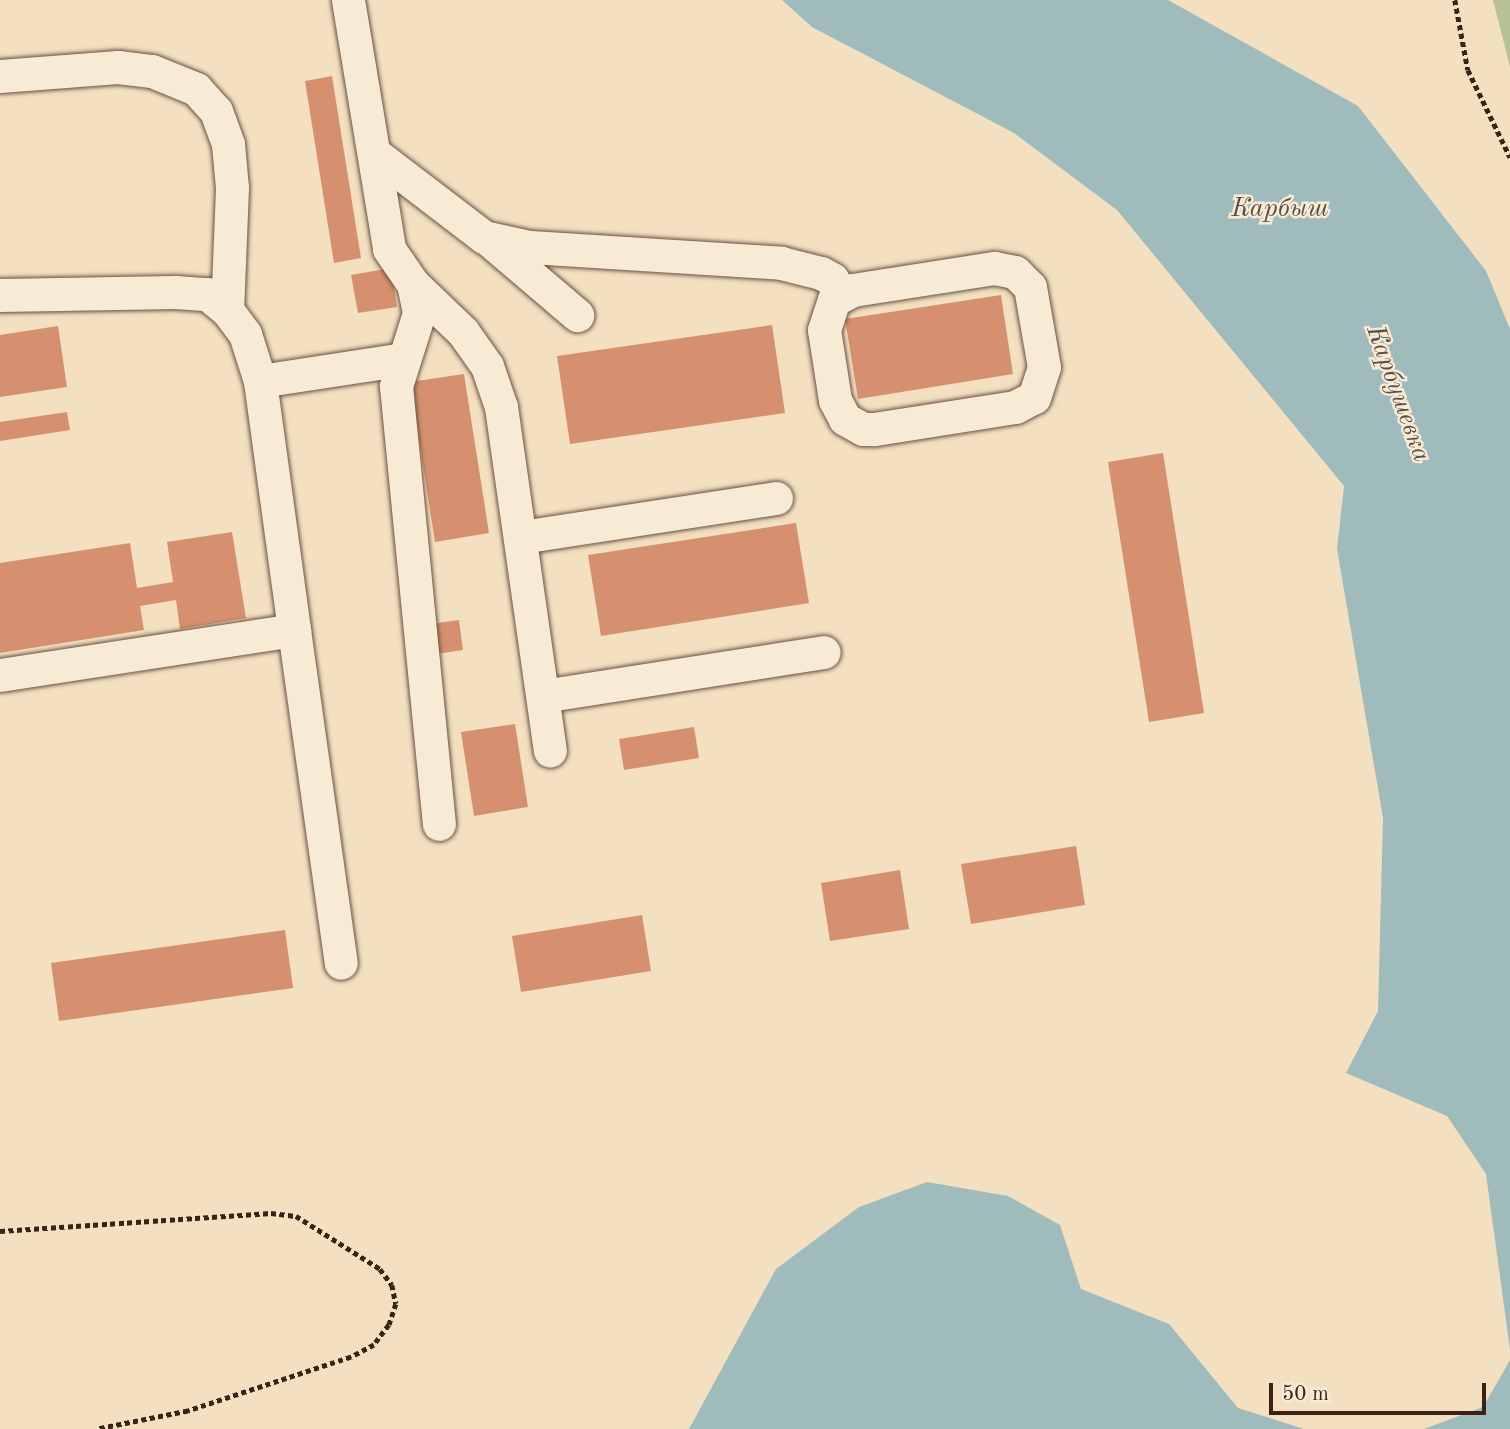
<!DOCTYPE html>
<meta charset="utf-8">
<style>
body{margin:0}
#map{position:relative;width:1510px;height:1429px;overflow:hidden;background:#f3e0c0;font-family:"Old Standard TT",serif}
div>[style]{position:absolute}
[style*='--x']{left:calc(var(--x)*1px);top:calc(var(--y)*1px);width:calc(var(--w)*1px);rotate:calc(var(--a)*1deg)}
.green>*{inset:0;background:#b7c395}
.water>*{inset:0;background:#9fbbbc}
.building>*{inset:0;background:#d6906f}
.path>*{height:4.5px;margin-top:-2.25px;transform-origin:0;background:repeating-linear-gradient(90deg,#3d2115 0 5px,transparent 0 8.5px)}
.roads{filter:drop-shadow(0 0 2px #6a5140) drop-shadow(0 0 2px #6a5140)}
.minor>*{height:33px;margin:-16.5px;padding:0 16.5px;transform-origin:16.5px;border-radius:16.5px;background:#f7ebd6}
span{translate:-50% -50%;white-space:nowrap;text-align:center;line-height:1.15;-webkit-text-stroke:5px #f7ebd6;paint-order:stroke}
.water-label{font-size:26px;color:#5a4f47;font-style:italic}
.scale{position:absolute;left:1269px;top:1383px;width:217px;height:32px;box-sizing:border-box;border:4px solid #3d2115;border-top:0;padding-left:9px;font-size:21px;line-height:24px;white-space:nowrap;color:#3d2115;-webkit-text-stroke:5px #f7ebd6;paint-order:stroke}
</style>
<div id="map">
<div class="green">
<div style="clip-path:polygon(1493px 0,1510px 0,1510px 67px)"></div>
</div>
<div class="water">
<div style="clip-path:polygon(782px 0,1168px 0,1358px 106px,1486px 271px,1510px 329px,1510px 1350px,1486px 1174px,1447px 1116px,1346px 1073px,1378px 1011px,1383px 818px,1337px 549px,1344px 486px,1117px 210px,1014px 133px,812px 27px)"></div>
<div style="clip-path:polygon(927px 1182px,1008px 1196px,1060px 1225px,1081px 1289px,1169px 1324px,1238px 1408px,1304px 1429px,689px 1429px,776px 1269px,859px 1207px)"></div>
<div style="clip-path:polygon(1510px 1360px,1510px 1429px,1424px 1429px,1483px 1407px)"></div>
</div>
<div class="building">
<div style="clip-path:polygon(332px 76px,361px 258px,334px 263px,305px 81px)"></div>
<div style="clip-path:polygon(391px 268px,397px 307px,358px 313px,351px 275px)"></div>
<div style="clip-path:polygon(1001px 295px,1013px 374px,858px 399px,845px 319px)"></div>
<div style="clip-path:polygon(772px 325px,785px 413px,570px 444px,557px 356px)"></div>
<div style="clip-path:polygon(58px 326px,67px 387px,0 397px,0 335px)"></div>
<div style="clip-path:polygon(464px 374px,489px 533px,435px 542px,410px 382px)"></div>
<div style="clip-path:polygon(67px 412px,70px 430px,0 441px,0 422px)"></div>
<div style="clip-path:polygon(1163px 453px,1204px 713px,1149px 722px,1108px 462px)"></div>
<div style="clip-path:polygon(796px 523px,809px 603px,601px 636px,588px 555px)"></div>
<div style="clip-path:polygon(232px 532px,246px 618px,180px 629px,176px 600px,140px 606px,144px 630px,0 653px,0 563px,130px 543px,137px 588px,173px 582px,167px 542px)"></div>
<div style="clip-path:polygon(459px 620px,463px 650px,436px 654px,431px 624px)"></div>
<div style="clip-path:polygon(515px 724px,528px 807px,474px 816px,461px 732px)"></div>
<div style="clip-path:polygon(694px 727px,699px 758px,624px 770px,619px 739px)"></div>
<div style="clip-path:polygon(1076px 846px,1085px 905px,971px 924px,961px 864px)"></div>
<div style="clip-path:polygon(900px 870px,909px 929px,830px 941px,821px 883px)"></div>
<div style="clip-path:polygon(642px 915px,651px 971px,521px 992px,512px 936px)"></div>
<div style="clip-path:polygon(285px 930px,293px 988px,59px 1021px,51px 963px)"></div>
</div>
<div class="path">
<div style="--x:1455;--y:0;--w:71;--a:79.5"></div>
<div style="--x:1468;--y:70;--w:97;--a:64.2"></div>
<div style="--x:0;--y:1231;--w:272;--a:-3.8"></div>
<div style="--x:271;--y:1213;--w:25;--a:7"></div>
<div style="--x:296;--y:1216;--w:99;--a:32.2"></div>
<div style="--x:380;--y:1269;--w:20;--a:53"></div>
<div style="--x:392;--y:1285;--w:19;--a:78"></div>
<div style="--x:396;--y:1304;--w:22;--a:108"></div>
<div style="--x:389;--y:1325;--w:25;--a:127"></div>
<div style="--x:374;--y:1345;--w:26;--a:152"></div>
<div style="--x:351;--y:1357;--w:172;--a:161.7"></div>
<div style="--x:188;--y:1411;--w:92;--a:168.7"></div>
</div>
<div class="roads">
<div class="minor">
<div style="--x:348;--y:0;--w:252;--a:80.6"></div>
<div style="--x:389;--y:249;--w:42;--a:55.6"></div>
<div style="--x:413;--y:284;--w:30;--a:78"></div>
<div style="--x:419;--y:313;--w:77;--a:107.5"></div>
<div style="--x:396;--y:386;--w:440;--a:84.4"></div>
<div style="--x:0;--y:76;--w:118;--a:-4.4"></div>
<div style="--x:118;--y:67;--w:34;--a:7"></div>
<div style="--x:152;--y:71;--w:48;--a:22.2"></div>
<div style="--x:196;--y:89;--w:30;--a:48"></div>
<div style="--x:216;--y:111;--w:35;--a:70"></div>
<div style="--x:228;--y:144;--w:44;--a:84.8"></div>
<div style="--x:232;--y:188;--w:122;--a:92.3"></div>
<div style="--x:374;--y:153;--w:138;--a:37.4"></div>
<div style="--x:484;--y:237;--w:47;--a:12.3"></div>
<div style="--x:530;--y:247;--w:252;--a:3.6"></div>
<div style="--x:781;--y:263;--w:41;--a:14"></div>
<div style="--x:821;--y:273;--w:13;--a:29"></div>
<div style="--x:832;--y:279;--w:18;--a:56"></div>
<div style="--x:489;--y:240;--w:116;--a:40.4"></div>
<div style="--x:994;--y:268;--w:21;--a:11"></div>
<div style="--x:1015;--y:272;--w:21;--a:45"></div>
<div style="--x:1030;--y:287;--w:81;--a:80.1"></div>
<div style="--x:1044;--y:367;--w:32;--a:108"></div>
<div style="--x:1034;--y:397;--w:21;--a:152"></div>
<div style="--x:1015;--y:407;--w:143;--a:171.1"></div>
<div style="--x:874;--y:429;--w:11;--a:180"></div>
<div style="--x:863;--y:429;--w:21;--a:-151"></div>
<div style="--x:845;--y:419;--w:21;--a:-118"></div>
<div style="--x:835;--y:400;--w:71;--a:-98.9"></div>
<div style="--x:824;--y:330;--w:32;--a:-72"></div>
<div style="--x:834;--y:300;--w:21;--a:-28"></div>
<div style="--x:853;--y:290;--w:143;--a:-8.9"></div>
<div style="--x:413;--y:284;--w:69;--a:43.8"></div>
<div style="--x:463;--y:332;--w:42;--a:54.8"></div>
<div style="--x:487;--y:366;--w:43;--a:71.1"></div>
<div style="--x:501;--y:407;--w:347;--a:81.9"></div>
<div style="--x:0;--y:295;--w:175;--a:-1"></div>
<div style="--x:175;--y:292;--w:32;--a:4"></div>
<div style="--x:207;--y:294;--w:26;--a:39"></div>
<div style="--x:227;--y:310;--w:30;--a:53"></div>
<div style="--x:245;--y:334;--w:49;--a:72.3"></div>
<div style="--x:260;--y:381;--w:251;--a:82.2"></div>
<div style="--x:294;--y:630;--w:297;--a:171.3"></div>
<div style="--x:260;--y:381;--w:145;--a:-8.7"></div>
<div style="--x:521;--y:537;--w:258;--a:-8.7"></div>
<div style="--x:294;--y:630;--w:336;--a:82"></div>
<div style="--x:543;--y:696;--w:284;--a:-8.9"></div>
</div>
</div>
<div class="water-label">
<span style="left:1280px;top:210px">Карбыш</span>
<span style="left:1397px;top:394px;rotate:70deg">Карбушевка</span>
</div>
<div class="scale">50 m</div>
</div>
